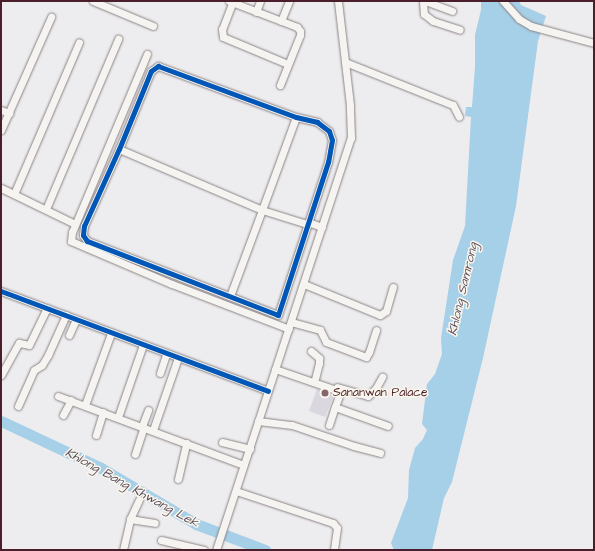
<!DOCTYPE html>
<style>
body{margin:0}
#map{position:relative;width:595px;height:551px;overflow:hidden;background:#edecee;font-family:"Architects Daughter",sans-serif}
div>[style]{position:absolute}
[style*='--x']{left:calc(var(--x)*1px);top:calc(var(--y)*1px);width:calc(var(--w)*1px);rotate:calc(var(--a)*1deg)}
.water>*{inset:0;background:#a6cfe8}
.river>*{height:11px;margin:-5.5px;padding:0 5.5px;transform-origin:5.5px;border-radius:5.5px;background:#a6cfe8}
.building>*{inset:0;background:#dad7e0}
.roads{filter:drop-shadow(0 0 1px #8c8386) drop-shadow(0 0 1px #8c8386)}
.minor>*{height:7px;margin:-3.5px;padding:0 3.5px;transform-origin:3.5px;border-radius:3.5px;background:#f5f4f1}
.cycleway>*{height:5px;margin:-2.5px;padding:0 2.5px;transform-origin:2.5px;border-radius:2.5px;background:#0057b8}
.dots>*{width:11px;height:11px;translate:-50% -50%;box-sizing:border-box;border:2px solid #fbf7ec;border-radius:50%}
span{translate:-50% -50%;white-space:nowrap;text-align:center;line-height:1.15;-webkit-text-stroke:3px #fbf7ec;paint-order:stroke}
.poi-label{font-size:12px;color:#4a1f2b}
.left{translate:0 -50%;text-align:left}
.water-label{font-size:13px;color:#5c5063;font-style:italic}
.frame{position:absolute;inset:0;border:2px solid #4a1f2b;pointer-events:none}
</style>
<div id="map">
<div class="water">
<div style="clip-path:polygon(481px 1px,519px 1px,521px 5px,546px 16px,538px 41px,516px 206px,483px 358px,452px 482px,444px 498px,432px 550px,394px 550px,391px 543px,408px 498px,409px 470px,415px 448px,423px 439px,427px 430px,422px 424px,427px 384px,435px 374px,442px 354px,441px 338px,453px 260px,465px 226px,471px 117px,465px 116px,466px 107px,472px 107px,475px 67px,475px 35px,481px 10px)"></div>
</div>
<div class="river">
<div style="--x:1;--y:421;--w:110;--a:25.2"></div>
<div style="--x:101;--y:468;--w:110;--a:30.5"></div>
<div style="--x:196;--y:524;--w:74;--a:20.6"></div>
</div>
<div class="building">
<div style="clip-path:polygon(317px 389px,334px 395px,325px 417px,309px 411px)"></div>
</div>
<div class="roads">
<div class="minor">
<div style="--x:93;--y:1;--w:65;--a:22.6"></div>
<div style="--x:229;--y:1;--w:73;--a:20.9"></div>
<div style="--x:297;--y:27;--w:5;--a:53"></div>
<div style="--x:300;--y:31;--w:4;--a:90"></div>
<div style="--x:300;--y:35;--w:54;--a:111.8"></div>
<div style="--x:233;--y:1;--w:30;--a:111"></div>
<div style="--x:222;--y:29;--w:8;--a:83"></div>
<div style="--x:223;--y:37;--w:70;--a:22.6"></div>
<div style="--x:423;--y:1;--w:13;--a:86"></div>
<div style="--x:424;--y:14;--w:11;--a:38"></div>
<div style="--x:433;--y:21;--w:28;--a:18"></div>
<div style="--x:425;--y:1;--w:29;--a:20"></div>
<div style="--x:503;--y:1;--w:24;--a:48"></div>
<div style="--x:519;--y:19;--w:14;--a:30"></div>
<div style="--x:531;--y:26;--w:65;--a:15.1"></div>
<div style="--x:256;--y:12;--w:12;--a:-70"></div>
<div style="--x:281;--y:21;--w:22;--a:-68"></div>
<div style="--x:147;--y:54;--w:193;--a:112.8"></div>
<div style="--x:72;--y:232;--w:9;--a:96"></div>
<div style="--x:71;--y:241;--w:110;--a:23.1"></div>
<div style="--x:172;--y:284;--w:125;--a:21"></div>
<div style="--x:345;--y:62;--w:116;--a:21.7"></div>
<div style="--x:453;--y:105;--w:13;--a:63"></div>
<div style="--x:158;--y:66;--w:147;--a:20.3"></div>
<div style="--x:296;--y:117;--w:22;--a:13"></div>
<div style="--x:317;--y:122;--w:15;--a:37"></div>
<div style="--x:329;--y:131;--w:9;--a:72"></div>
<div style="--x:332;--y:140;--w:22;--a:100"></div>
<div style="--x:328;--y:162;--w:161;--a:108.1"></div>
<div style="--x:278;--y:315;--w:205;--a:-158.8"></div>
<div style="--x:87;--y:241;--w:7;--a:-124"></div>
<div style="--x:83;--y:235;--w:9;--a:-84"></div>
<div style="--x:84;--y:226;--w:85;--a:-65.6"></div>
<div style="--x:119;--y:149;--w:84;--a:-67.7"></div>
<div style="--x:151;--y:71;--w:9;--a:-36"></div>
<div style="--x:1;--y:110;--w:9;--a:21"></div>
<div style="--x:296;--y:117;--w:99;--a:110.1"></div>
<div style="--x:262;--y:210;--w:47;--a:17.3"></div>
<div style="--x:1;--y:130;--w:124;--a:-66.1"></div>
<div style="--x:119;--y:149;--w:155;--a:23.1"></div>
<div style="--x:262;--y:210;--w:92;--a:110.4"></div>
<div style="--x:1;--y:188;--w:82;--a:25.9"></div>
<div style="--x:14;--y:194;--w:165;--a:-66.8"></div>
<div style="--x:46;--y:209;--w:185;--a:-67"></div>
<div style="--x:308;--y:222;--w:15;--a:20"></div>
<div style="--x:304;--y:284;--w:82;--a:22.2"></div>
<div style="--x:380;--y:315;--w:7;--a:-34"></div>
<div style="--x:386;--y:311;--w:25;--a:-74"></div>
<div style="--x:1;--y:291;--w:285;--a:20.5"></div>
<div style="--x:291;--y:322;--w:30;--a:15"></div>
<div style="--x:320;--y:330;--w:13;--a:63"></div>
<div style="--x:326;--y:342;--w:43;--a:20.6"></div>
<div style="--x:366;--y:357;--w:6;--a:-59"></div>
<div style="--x:369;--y:352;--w:23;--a:-72"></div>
<div style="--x:69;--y:335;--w:17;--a:-66"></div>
<div style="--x:311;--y:351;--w:11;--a:41"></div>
<div style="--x:319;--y:358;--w:5;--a:90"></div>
<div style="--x:319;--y:363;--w:16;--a:104"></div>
<div style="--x:275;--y:369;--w:68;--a:19"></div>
<div style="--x:339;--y:391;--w:2;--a:63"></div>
<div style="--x:340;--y:393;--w:15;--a:110"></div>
<div style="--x:335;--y:407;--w:56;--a:19.7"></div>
<div style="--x:160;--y:373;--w:20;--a:-72"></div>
<div style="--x:1;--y:375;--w:37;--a:-61"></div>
<div style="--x:19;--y:343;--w:10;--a:11"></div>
<div style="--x:29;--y:345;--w:41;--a:-64.1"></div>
<div style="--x:337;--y:387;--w:32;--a:16"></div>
<div style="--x:368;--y:396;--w:11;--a:-45"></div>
<div style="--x:376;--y:388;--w:13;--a:-61"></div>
<div style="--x:58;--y:396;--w:198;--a:20.4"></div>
<div style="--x:85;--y:405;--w:77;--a:-70.1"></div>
<div style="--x:18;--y:406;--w:39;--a:-66"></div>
<div style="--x:34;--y:370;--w:9;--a:-32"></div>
<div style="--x:42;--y:365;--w:12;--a:-59"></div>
<div style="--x:48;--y:355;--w:44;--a:-65.8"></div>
<div style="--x:63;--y:415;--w:17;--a:-62"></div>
<div style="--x:118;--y:417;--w:76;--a:-70.9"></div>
<div style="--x:258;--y:421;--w:34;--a:7"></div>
<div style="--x:292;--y:425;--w:65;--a:18.7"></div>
<div style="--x:354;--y:446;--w:27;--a:15"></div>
<div style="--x:329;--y:425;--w:19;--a:-72"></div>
<div style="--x:142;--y:426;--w:17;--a:-69"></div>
<div style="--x:153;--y:430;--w:76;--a:-70.9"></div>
<div style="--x:96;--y:435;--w:24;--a:-73"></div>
<div style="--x:222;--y:442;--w:29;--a:14"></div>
<div style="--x:135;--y:454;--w:28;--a:-72"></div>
<div style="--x:178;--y:479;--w:37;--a:-77"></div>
<div style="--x:236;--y:491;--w:102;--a:18.3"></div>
<div style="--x:333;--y:523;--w:6;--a:51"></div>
<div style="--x:337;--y:528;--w:22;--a:98"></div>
<div style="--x:130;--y:519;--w:25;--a:9"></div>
<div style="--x:161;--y:540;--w:44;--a:13.1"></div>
<div style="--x:123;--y:550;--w:32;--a:-77"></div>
<div style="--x:130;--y:519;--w:21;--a:-65"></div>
<div style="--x:216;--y:550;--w:434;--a:-71.9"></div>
<div style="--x:351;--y:138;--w:33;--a:-92"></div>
<div style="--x:350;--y:105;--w:105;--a:-96.6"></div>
</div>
</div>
<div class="cycleway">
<div style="--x:158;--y:66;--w:147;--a:20.3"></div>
<div style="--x:296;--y:117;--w:22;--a:13"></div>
<div style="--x:317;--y:122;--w:15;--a:37"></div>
<div style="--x:329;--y:131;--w:9;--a:72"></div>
<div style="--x:332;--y:140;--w:22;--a:100"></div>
<div style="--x:328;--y:162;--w:161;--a:108.1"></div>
<div style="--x:278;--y:315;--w:205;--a:-158.8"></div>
<div style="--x:87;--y:241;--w:7;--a:-124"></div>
<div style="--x:83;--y:235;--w:9;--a:-84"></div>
<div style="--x:84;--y:226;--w:85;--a:-65.6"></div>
<div style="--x:119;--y:149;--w:84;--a:-67.7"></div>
<div style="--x:151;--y:71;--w:9;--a:-36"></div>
<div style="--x:1;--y:291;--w:285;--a:20.5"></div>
</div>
<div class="dots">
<div style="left:325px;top:393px;background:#83676f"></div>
</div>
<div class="poi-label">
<span class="left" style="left:333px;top:393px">Sananwan Palace</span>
</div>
<div class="water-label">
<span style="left:463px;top:289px;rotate:-77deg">Khlong Samrong</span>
<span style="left:132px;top:488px;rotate:29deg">Khlong Bang Khwang Lek</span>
</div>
<div class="frame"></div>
</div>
